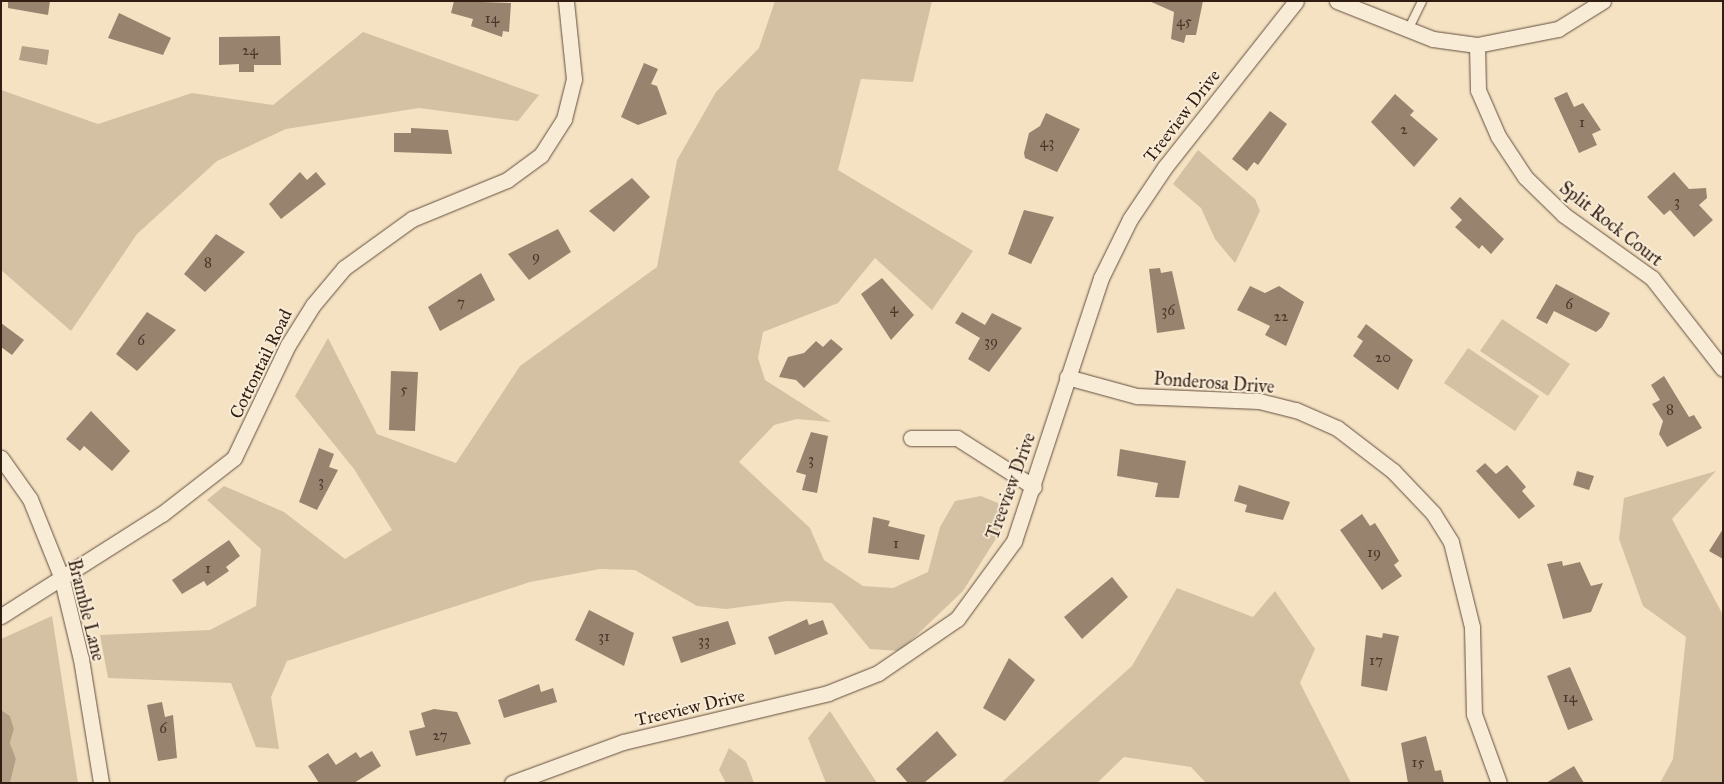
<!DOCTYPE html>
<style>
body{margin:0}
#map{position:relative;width:1724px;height:784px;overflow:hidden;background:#f5e2c2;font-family:"IM FELL Great Primer",serif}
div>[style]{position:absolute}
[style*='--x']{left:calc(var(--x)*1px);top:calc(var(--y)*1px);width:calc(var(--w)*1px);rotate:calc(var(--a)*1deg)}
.green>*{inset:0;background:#d4c1a4}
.water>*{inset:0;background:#b39f86}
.building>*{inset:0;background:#97836e}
.roads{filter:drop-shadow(0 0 1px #634e3f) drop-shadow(0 0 1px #634e3f)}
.service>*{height:8px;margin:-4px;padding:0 4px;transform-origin:4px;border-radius:4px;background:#f8ecd7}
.minor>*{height:15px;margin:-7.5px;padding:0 7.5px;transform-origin:7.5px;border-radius:7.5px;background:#f8ecd7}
span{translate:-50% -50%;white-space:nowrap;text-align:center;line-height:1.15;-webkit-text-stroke:4px #f8ecd7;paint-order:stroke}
.number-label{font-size:15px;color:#4b362a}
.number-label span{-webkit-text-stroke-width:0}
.street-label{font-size:18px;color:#321d13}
.frame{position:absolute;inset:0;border:2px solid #321d13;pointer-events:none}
</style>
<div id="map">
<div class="green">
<div style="clip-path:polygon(775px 1px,932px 1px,913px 82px,861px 79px,838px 170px,973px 251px,932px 310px,875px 258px,838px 303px,763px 332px,758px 358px,765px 380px,831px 422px,797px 419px,774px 425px,739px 462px,810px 528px,824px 560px,863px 586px,893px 588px,928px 572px,940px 527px,955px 501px,981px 496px,998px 503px,1004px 526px,963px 591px,900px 651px,870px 649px,832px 603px,787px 601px,726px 609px,697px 606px,635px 570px,600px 569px,530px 582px,287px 661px,271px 697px,279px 749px,256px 747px,231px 683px,108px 678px,100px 635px,210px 630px,256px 606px,261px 549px,207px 500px,224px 486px,284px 512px,345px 559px,392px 530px,354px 469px,295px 396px,328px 338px,377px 434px,456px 463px,520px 366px,657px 267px,677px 160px,716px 92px,759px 48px)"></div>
<div style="clip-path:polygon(363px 32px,539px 95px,518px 121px,419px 108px,286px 129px,217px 161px,137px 234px,71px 331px,1px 270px,1px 90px,98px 124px,192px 93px,273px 105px)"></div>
<div style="clip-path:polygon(1198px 150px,1255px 199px,1260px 211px,1235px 263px,1215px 239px,1201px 208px,1173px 184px)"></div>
<div style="clip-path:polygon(1502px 319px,1570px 364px,1548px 396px,1480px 351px)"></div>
<div style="clip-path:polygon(1468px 348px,1539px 396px,1515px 431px,1444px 383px)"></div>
<div style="clip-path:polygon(1716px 471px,1672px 519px,1723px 615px,1723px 783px,1660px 783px,1673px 759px,1686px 637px,1643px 606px,1619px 539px,1624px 498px)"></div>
<div style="clip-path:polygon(1177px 588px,1253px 617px,1275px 591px,1315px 649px,1300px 683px,1351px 783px,1206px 783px,1191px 767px,1124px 757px,1097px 783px,1001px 783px,1132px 666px)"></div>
<div style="clip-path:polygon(52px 616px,78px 783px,10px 783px,16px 759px,10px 743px,14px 729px,10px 716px,1px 710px,1px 639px)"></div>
<div style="clip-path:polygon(830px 711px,877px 783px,826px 783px,808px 738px)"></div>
<div style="clip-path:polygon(729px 748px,746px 761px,754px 783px,726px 783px,719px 770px)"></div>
</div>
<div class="water">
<div style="clip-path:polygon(22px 46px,49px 50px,47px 65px,19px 60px)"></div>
<div style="clip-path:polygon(1px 710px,10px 716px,14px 729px,10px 743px,16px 759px,10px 783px,1px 783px)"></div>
</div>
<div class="building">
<div style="clip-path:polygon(8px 1px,50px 1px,48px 15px,8px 8px)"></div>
<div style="clip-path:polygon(454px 1px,511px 3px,509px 32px,503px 31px,502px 37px,471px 26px,473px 19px,451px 13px)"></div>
<div style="clip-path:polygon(1149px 1px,1203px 1px,1196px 35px,1186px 35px,1184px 43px,1171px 39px,1174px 12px)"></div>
<div style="clip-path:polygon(119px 13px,171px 38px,163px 55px,108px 38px)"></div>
<div style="clip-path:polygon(280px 36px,281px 65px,254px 65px,254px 72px,239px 72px,239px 64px,219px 65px,219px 37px)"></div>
<div style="clip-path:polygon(644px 63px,658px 69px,651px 84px,657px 86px,667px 114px,638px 125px,621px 117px)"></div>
<div style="clip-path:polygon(1567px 92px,1574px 107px,1583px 103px,1601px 130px,1592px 134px,1597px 145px,1579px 153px,1554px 98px)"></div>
<div style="clip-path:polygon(1395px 94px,1414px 111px,1410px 115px,1438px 139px,1414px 167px,1371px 122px)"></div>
<div style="clip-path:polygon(1270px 111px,1287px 124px,1258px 165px,1254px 162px,1247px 171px,1232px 159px)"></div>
<div style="clip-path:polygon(1046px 113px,1080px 129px,1057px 172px,1025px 158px,1024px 153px,1029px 133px,1040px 126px)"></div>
<div style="clip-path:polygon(411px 128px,448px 130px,452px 154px,394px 152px,394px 133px,411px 133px)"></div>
<div style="clip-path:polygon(300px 172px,307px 180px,316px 172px,326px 184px,281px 219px,269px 204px)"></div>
<div style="clip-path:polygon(1674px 172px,1689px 189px,1706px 188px,1707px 198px,1699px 205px,1713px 220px,1694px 237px,1670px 210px,1664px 215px,1647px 197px)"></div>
<div style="clip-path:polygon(632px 178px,650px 197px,614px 232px,589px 211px)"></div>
<div style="clip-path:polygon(1460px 197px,1504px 239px,1491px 254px,1482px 245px,1479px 249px,1455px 227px,1462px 220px,1450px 208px)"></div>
<div style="clip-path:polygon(1024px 210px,1054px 217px,1031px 264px,1008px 254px)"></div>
<div style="clip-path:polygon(558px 229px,571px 252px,529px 280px,508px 254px)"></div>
<div style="clip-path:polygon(216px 234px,245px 252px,205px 292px,184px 274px)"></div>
<div style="clip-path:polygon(1160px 268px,1161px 273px,1172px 271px,1185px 329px,1157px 333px,1149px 269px)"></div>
<div style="clip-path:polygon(481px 273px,495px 300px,440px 331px,428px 307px)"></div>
<div style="clip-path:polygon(882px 278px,914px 315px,891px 340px,861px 294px)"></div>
<div style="clip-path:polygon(1556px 284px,1610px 313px,1602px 327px,1596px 332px,1554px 311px,1547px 324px,1536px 318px)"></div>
<div style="clip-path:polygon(1250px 286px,1265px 293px,1279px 286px,1304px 302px,1286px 346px,1265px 335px,1270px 326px,1237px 310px)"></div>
<div style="clip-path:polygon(147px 312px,176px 330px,137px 371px,116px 354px)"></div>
<div style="clip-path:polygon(962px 312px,985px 325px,992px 313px,1022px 328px,989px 372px,968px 359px,980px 338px,955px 323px)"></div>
<div style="clip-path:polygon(1px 323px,24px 340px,12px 355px,1px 347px)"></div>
<div style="clip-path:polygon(1366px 324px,1413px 360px,1398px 390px,1353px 356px,1363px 341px,1357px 337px)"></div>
<div style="clip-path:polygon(831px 339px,843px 349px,804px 388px,796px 380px,779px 377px,788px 357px,804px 353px,816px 341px,823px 347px)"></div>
<div style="clip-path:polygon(391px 371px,418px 372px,415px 431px,389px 430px)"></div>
<div style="clip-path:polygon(1664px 376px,1689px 417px,1694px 415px,1702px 428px,1667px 447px,1659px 434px,1663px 421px,1652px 404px,1660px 400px,1651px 385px)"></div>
<div style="clip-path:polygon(91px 411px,130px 451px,112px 471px,84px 446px,80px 451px,66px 439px)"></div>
<div style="clip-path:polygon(811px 432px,828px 436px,817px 493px,802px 490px,806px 475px,796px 472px)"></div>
<div style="clip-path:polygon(319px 448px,334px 454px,329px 467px,338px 470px,317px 510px,299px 502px)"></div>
<div style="clip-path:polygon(1120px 449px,1186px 461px,1179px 498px,1155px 497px,1158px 483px,1117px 476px)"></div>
<div style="clip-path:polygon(1485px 463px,1496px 474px,1507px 465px,1526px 487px,1522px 491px,1535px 506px,1519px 519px,1476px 471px)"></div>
<div style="clip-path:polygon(1577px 471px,1594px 476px,1589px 490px,1573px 485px)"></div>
<div style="clip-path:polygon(1239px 485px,1290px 502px,1283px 520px,1245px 512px,1247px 505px,1234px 501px)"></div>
<div style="clip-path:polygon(1362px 514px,1370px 526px,1375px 523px,1399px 561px,1394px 565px,1402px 576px,1382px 590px,1340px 530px)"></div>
<div style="clip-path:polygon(873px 517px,890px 521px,888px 526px,925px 535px,919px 560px,868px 553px)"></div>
<div style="clip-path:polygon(1723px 529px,1723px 559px,1709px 551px)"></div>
<div style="clip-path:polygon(229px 540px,240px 556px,226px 567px,229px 571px,207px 586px,204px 581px,182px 594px,172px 580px)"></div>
<div style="clip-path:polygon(1562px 561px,1563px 566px,1580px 562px,1591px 586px,1603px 583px,1591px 612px,1563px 619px,1547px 564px)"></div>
<div style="clip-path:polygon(1112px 577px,1128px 597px,1082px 639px,1064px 617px)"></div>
<div style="clip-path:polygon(589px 610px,634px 633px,624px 666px,575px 640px)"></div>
<div style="clip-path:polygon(807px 619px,809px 625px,823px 620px,828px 634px,775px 655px,768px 637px)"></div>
<div style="clip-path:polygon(728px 621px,736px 644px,681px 663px,672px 637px)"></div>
<div style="clip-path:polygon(1383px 633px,1399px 636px,1387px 691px,1361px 686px,1366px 635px,1382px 638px)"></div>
<div style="clip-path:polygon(1009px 658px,1035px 680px,1005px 721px,983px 708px)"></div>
<div style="clip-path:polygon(1570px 667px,1593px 720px,1568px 730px,1547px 676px)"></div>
<div style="clip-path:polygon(539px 684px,541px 692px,553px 688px,557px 702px,504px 718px,498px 700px)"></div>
<div style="clip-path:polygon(162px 702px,165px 717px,173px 715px,177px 758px,158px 761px,147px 705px)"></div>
<div style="clip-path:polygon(434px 709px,457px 712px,471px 744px,416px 756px,409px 731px,425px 727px,421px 713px)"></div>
<div style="clip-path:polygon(937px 731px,957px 755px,924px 783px,908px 783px,896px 769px)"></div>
<div style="clip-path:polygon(1426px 736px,1435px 771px,1441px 770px,1444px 783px,1408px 783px,1401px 743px)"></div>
<div style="clip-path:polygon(372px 751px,381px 766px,354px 783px,319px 783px,308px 766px,328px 753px,336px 765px,356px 752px,360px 758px)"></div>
<div style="clip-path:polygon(1574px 766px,1584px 783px,1546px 783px)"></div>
</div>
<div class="roads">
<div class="service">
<div style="--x:1408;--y:30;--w:32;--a:-64"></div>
</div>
<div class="minor">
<div style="--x:1337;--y:1;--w:103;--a:21.6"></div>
<div style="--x:1433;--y:39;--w:44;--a:7.8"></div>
<div style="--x:1477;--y:45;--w:83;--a:-11.2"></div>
<div style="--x:1558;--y:29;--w:53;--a:-31.9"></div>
<div style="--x:1477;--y:45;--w:45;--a:88.7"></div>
<div style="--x:1478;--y:90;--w:50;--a:66.5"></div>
<div style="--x:1498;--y:136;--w:49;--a:56.6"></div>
<div style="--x:1525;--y:177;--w:54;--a:44.3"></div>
<div style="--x:1564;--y:215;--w:108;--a:35.6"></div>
<div style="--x:1652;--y:278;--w:115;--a:52"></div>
<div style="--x:1067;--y:377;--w:73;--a:15.2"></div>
<div style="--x:1137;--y:396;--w:122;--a:2.3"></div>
<div style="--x:1259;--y:401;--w:38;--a:14"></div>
<div style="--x:1296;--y:410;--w:45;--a:23.7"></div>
<div style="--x:1337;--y:428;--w:71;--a:37.5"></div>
<div style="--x:1393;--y:471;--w:58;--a:46.4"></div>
<div style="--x:1433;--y:513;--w:34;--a:58"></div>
<div style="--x:1451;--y:542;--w:88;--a:76.1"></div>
<div style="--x:1472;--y:627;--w:87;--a:88.7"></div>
<div style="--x:1474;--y:714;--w:73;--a:70.1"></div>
<div style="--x:911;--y:438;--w:46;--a:0"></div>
<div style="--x:957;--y:438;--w:91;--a:32.5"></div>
<div style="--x:1;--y:458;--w:50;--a:54.7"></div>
<div style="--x:30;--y:499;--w:83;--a:68.1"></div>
<div style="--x:61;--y:576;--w:85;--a:76.5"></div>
<div style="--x:81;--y:659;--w:126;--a:80.8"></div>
<div style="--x:1;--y:616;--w:191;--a:-32.4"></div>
<div style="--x:162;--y:514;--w:91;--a:-37.9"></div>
<div style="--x:234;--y:458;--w:125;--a:-64.5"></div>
<div style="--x:288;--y:345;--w:47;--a:-58"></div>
<div style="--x:313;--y:305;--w:48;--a:-50"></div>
<div style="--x:344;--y:268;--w:84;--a:-35.8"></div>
<div style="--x:412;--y:219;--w:103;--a:-22.3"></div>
<div style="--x:507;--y:180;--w:42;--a:-36.3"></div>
<div style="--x:541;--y:155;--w:43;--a:-57.4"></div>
<div style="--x:564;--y:119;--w:41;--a:-76"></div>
<div style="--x:574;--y:79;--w:78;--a:-95.9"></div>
<div style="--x:512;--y:783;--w:118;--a:-20.3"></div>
<div style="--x:623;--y:742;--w:211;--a:-13.4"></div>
<div style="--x:828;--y:693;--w:54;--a:-21.8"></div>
<div style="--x:878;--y:673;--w:96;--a:-34.4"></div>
<div style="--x:957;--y:619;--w:97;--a:-53.8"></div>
<div style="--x:1014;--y:541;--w:277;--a:-71.7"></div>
<div style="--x:1101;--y:278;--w:66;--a:-63.8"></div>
<div style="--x:1130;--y:219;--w:63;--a:-56.1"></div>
<div style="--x:1165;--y:167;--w:211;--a:-51.7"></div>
</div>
</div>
<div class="number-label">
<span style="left:492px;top:19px">14</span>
<span style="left:1184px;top:22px">45</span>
<span style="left:250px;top:51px">24</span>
<span style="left:1582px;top:123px">1</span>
<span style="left:1404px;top:130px">2</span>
<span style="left:1047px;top:143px">43</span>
<span style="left:1677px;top:202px">3</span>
<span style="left:536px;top:257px">9</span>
<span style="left:208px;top:263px">8</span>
<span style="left:461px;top:303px">7</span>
<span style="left:1569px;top:305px">6</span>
<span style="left:894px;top:309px">4</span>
<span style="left:1168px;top:311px">36</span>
<span style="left:1281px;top:317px">22</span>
<span style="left:141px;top:341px">6</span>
<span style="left:991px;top:342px">39</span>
<span style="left:1383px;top:358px">20</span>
<span style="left:404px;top:390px">5</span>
<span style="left:1670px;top:410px">8</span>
<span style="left:811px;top:460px">3</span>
<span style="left:321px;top:482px">3</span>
<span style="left:896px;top:544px">1</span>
<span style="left:1374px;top:553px">19</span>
<span style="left:208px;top:569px">1</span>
<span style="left:604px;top:637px">31</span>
<span style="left:704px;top:641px">33</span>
<span style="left:1376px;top:661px">17</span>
<span style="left:1570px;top:698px">14</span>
<span style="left:163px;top:729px">6</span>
<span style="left:440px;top:736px">27</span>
<span style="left:1418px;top:763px">15</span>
</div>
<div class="street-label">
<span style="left:1182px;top:116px;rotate:-52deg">Treeview Drive</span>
<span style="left:1611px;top:224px;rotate:38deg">Split Rock Court</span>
<span style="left:261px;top:364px;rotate:-64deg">Cottontail Road</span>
<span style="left:1214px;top:383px;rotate:4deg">Ponderosa Drive</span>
<span style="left:1011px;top:486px;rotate:-70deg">Treeview Drive</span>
<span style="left:86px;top:610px;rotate:76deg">Bramble Lane</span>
<span style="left:690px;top:708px;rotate:-13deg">Treeview Drive</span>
</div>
<div class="frame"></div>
</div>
